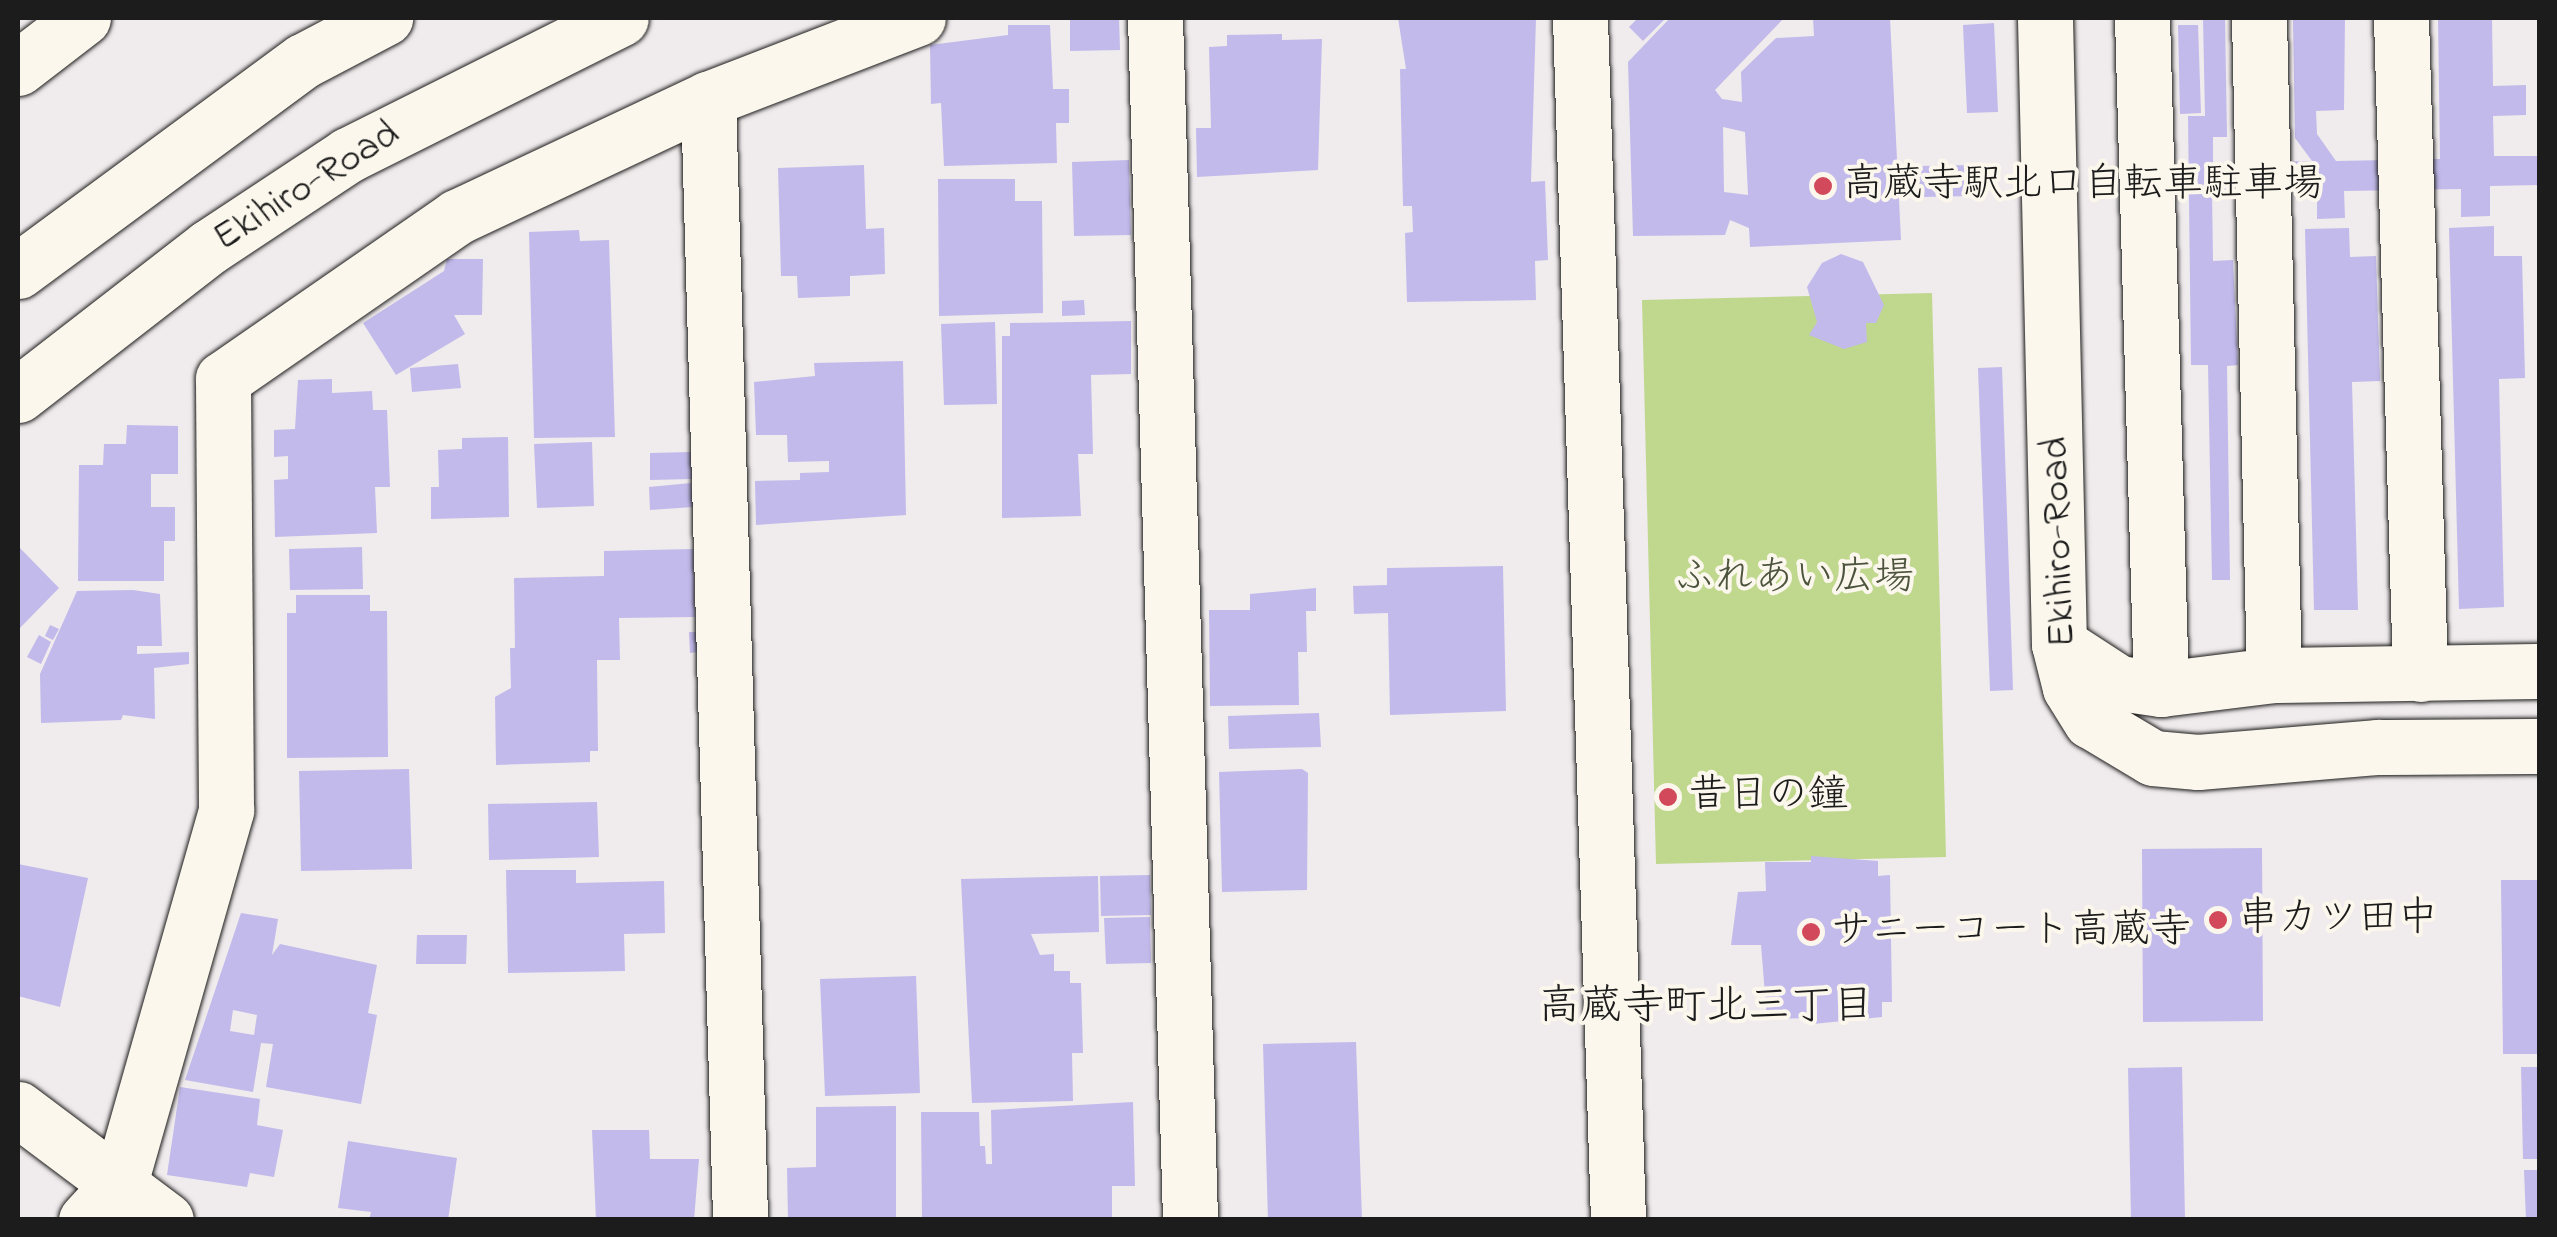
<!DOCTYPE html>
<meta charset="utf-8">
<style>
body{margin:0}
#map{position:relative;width:2557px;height:1237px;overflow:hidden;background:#f0ebec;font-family:"Indie Flower","Klee One",sans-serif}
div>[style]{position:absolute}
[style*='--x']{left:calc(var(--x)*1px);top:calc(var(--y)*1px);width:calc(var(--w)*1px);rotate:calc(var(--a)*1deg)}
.green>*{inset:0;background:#bfd88e}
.building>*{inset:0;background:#c2baeb}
.roads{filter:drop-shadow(0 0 2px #1c1c1c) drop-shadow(0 0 2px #1c1c1c)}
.minor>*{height:55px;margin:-27.5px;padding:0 27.5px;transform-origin:27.5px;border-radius:27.5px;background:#fbf7ec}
.dots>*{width:28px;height:28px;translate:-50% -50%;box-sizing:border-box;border:5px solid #fbf7ec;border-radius:50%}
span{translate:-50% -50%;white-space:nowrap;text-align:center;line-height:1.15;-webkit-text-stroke:8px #fbf7ec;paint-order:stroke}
.poi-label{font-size:40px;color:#1c1c1c}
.left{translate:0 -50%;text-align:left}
.street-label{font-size:40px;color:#1c1c1c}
.park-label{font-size:40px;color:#4d543e}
.neighbourhood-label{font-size:42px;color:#1c1c1c}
.frame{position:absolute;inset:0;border:20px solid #1c1c1c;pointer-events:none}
</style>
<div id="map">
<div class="green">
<div style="clip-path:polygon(1932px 293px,1946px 857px,1656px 864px,1642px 300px)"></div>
</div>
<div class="building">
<div style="clip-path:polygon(1070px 18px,1119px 18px,1120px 50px,1070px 51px)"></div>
<div style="clip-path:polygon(1398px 18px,1536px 18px,1531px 182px,1545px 181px,1548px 260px,1535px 261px,1536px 300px,1407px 302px,1405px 233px,1413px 232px,1412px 206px,1403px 206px,1400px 69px,1406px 69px)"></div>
<div style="clip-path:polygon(1638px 18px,1666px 18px,1643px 41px,1629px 27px)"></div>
<div style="clip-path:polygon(evenodd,1670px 18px,1784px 18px,1715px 90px,1722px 99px,1742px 102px,1741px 72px,1776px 38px,1814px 36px,1813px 18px,1890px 18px,1901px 240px,1750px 247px,1749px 228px,1730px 220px,1725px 235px,1633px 236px,1628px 62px,1670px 18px,1723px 127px,1745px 132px,1748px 195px,1724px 192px,1723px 127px)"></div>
<div style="clip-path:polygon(2203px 18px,2225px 18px,2227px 137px,2213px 137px,2213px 163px,2312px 161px,2295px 138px,2293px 18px,2345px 18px,2344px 110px,2316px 111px,2317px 134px,2336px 161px,2440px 159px,2438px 18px,2492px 18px,2493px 86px,2526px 85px,2526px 115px,2493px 116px,2494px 156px,2540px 156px,2540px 185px,2490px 186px,2490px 216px,2461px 217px,2461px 189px,2344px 191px,2345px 218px,2317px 219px,2317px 191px,2212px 192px,2213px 261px,2233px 260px,2238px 365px,2227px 366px,2230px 580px,2212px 580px,2208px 365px,2191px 365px,2188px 116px,2205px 116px)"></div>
<div style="clip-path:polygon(1994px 23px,1998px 112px,1967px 113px,1963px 25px)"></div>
<div style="clip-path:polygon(1008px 25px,1050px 25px,1053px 89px,1069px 89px,1069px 123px,1056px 123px,1057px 163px,944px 166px,941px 103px,931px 104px,930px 45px,1008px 35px)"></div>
<div style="clip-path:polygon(2178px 25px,2198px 25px,2201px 113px,2180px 114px)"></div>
<div style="clip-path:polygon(1282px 34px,1282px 40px,1322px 39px,1318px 170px,1197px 177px,1196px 128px,1211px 128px,1209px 47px,1227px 46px,1227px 35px)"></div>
<div style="clip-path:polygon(1129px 160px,1131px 235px,1074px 236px,1072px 162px)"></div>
<div style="clip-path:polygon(864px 165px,866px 229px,884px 228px,885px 274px,850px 276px,850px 296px,798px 298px,797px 276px,781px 276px,778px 168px)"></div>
<div style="clip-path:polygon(1972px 165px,1973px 196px,1920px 197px,1915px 187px,1920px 166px)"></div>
<div style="clip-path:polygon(938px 179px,1015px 179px,1015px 201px,1042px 201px,1043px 313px,939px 316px)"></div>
<div style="clip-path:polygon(2494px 226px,2494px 256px,2522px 256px,2525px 378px,2499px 379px,2504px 607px,2459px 609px,2449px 228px)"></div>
<div style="clip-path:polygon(2349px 228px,2350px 257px,2376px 256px,2380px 381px,2352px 382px,2358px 610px,2314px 610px,2305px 229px)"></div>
<div style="clip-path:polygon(579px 230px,580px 241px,609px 240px,615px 437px,534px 438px,529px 232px)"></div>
<div style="clip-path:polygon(1841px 254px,1863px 262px,1884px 305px,1876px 323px,1866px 323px,1867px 342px,1844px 349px,1809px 335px,1817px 322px,1807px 287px,1822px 263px)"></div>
<div style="clip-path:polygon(447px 259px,483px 259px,482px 315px,454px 315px,465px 334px,396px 375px,363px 323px,444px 271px)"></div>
<div style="clip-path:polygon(1084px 300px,1085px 315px,1062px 316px,1062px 301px)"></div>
<div style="clip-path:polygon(1131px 321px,1131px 374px,1091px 375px,1093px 454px,1078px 454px,1081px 516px,1002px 518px,1002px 336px,1010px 336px,1010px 323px)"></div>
<div style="clip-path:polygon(995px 322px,997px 404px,944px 405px,941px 324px)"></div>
<div style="clip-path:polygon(903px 361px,906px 515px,756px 525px,755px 481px,800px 480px,800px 473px,829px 472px,829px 461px,788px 462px,787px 435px,756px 435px,754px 382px,815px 376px,814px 363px)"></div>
<div style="clip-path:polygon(458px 364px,461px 388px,412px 392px,410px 368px)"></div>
<div style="clip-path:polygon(2002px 367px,2013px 690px,1990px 691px,1978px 368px)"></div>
<div style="clip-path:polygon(332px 379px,332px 393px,372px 391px,373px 410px,387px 410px,390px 487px,375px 487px,377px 533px,275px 537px,274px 480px,288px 479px,288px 456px,274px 457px,274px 430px,295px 429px,298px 380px)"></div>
<div style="clip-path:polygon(127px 425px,178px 426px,178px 474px,151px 474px,151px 507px,175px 507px,175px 541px,164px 541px,164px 581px,78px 581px,79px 465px,103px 465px,104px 444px,126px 444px)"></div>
<div style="clip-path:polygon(508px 437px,509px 517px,431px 519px,431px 487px,439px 487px,438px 450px,462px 449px,462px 438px)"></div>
<div style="clip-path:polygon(592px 442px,594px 506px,537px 508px,534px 444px)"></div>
<div style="clip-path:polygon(691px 452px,692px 479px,650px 480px,650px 453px)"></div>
<div style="clip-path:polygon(691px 483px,693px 507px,650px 510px,649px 487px)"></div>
<div style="clip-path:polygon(18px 546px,59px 588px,18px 630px)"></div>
<div style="clip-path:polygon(362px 547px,363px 589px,290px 590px,289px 549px)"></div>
<div style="clip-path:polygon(693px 549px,695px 617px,619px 618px,620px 660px,597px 660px,598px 751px,590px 751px,590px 762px,496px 765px,495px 697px,511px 688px,510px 648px,515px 648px,514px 578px,604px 576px,604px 551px)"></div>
<div style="clip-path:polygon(1503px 566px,1506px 711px,1390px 715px,1388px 613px,1354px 614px,1353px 586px,1387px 585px,1387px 568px)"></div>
<div style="clip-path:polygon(1316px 588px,1316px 611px,1306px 611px,1307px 652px,1298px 652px,1299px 705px,1210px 706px,1209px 610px,1250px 610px,1250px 594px)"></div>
<div style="clip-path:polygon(133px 590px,160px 594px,162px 646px,137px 646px,137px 654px,189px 652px,189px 664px,154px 668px,155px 719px,123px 715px,121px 720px,41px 723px,40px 674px,77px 591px)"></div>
<div style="clip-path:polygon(296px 595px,370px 595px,370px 611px,387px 611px,388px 757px,287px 758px,287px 613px,296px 613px)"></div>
<div style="clip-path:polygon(50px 625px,59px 629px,53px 640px,45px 636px)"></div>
<div style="clip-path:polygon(689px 632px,696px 632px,697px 652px,690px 653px)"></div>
<div style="clip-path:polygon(39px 635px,51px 642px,41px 664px,27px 657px)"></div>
<div style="clip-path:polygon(1319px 713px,1321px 747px,1229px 749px,1228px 716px)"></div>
<div style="clip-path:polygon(409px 769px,412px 869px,301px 871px,299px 771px)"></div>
<div style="clip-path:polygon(1302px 769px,1308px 773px,1307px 890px,1222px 892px,1219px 772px)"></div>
<div style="clip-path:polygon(597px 802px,599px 857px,489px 860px,488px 804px)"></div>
<div style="clip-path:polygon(2262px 848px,2263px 1021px,2143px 1022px,2142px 849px)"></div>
<div style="clip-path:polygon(1811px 856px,1878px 861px,1878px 876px,1890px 875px,1892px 1002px,1882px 1002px,1882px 1017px,1813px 1024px,1812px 1018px,1767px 1019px,1761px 945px,1731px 945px,1738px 892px,1766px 891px,1765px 862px,1811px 862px)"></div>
<div style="clip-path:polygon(18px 864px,88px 878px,60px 1007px,18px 996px)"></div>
<div style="clip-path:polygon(506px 870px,576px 870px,576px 883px,664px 881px,665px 933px,624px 934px,625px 971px,508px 973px)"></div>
<div style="clip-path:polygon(1150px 875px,1151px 915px,1101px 916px,1100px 876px)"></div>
<div style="clip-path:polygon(1098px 876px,1099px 932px,1031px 934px,1040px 955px,1054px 954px,1054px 971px,1070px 971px,1070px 983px,1081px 983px,1083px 1053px,1072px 1053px,1073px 1101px,972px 1103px,961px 879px)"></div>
<div style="clip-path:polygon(2501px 880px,2540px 880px,2540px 1054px,2503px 1054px)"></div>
<div style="clip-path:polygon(evenodd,241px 913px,278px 919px,272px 955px,280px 944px,377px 965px,368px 1013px,377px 1015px,361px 1104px,266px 1087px,273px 1044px,261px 1043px,253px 1092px,185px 1080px,241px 913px,233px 1010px,257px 1015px,254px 1035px,230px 1031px,233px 1010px)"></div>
<div style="clip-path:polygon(1150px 917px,1151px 963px,1106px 964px,1104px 918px)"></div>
<div style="clip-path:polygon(417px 935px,467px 935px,466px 964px,416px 964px)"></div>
<div style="clip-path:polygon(916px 976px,920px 1093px,825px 1096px,820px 979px)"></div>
<div style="clip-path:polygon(1356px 1042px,1362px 1220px,1268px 1220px,1263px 1044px)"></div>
<div style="clip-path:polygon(2182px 1067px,2185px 1220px,2131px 1220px,2128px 1068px)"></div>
<div style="clip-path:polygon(2521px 1067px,2540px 1067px,2540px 1159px,2523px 1159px)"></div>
<div style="clip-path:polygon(180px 1087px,260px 1099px,257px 1125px,283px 1130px,274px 1177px,250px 1173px,247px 1187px,167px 1175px)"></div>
<div style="clip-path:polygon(1133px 1102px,1135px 1186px,1112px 1186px,1112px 1220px,922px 1220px,921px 1112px,979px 1112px,980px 1146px,985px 1146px,986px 1164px,992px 1164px,991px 1110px)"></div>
<div style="clip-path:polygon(896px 1106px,896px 1220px,788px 1220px,787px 1168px,816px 1167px,816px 1107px)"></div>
<div style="clip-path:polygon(592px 1130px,649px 1130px,650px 1159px,699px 1159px,694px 1220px,596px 1220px)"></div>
<div style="clip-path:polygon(348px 1141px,457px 1158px,448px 1220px,369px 1220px,371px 1212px,338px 1208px)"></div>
<div style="clip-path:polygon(2524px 1170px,2540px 1170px,2540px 1220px,2526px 1220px)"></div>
</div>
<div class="roads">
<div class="minor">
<div style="--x:1155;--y:18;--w:1203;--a:88.33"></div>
<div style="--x:1580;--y:18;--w:1203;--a:88.19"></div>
<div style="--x:2045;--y:18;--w:626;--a:88.72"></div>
<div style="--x:2059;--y:644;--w:45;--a:76"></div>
<div style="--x:2070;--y:688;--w:39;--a:58"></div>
<div style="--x:2091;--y:721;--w:72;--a:30.8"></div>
<div style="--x:2153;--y:758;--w:45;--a:5.1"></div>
<div style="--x:2198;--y:762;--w:181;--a:-4.8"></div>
<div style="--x:2378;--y:747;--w:162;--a:-0.4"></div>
<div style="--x:2142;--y:18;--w:671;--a:88.38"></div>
<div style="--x:2401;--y:18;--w:656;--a:88.34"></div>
<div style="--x:18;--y:68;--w:82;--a:-37.6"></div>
<div style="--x:708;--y:99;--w:1121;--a:88.36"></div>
<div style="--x:18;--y:271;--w:354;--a:-36.4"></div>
<div style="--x:303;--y:61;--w:93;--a:-27.7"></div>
<div style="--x:18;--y:395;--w:242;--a:-37.8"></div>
<div style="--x:209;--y:247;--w:167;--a:-33.5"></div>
<div style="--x:348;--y:155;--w:305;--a:-26.6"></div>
<div style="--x:2059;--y:644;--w:72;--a:33"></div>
<div style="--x:2119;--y:683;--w:42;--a:8.1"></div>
<div style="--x:2161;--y:689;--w:114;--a:-7.1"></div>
<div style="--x:2274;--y:675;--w:657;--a:-91.31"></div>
<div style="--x:2274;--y:675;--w:266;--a:-0.9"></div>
<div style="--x:18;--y:1109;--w:185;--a:36.9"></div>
<div style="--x:86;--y:1220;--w:50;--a:-47.4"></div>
<div style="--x:120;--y:1183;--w:388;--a:-74.1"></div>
<div style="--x:226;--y:810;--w:431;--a:-90.4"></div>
<div style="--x:223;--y:379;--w:285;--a:-34.7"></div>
<div style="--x:457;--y:217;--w:277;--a:-25.2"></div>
<div style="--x:708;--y:99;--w:225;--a:-21.1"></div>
</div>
</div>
<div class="dots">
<div style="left:1823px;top:186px;background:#d1495b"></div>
<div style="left:1668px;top:797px;background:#d1495b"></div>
<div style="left:2218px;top:920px;background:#d1495b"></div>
<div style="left:1811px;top:932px;background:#d1495b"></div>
</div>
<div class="poi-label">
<span class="left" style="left:1843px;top:186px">高蔵寺駅北口自転車駐車場</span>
<span class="left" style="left:1688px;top:797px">昔日の鐘</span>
<span class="left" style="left:2238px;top:920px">串カツ田中</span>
<span class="left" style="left:1831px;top:932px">サニーコート高蔵寺</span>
</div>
<div class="street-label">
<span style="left:307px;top:187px;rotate:-32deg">Ekihiro-Road</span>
<span style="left:2060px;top:542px;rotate:-92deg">Ekihiro-Road</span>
</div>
<div class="park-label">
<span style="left:1794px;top:579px">ふれあい広場</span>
</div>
<div class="neighbourhood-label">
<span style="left:1706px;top:1008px">高蔵寺町北三丁目</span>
</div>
<div class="frame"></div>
</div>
